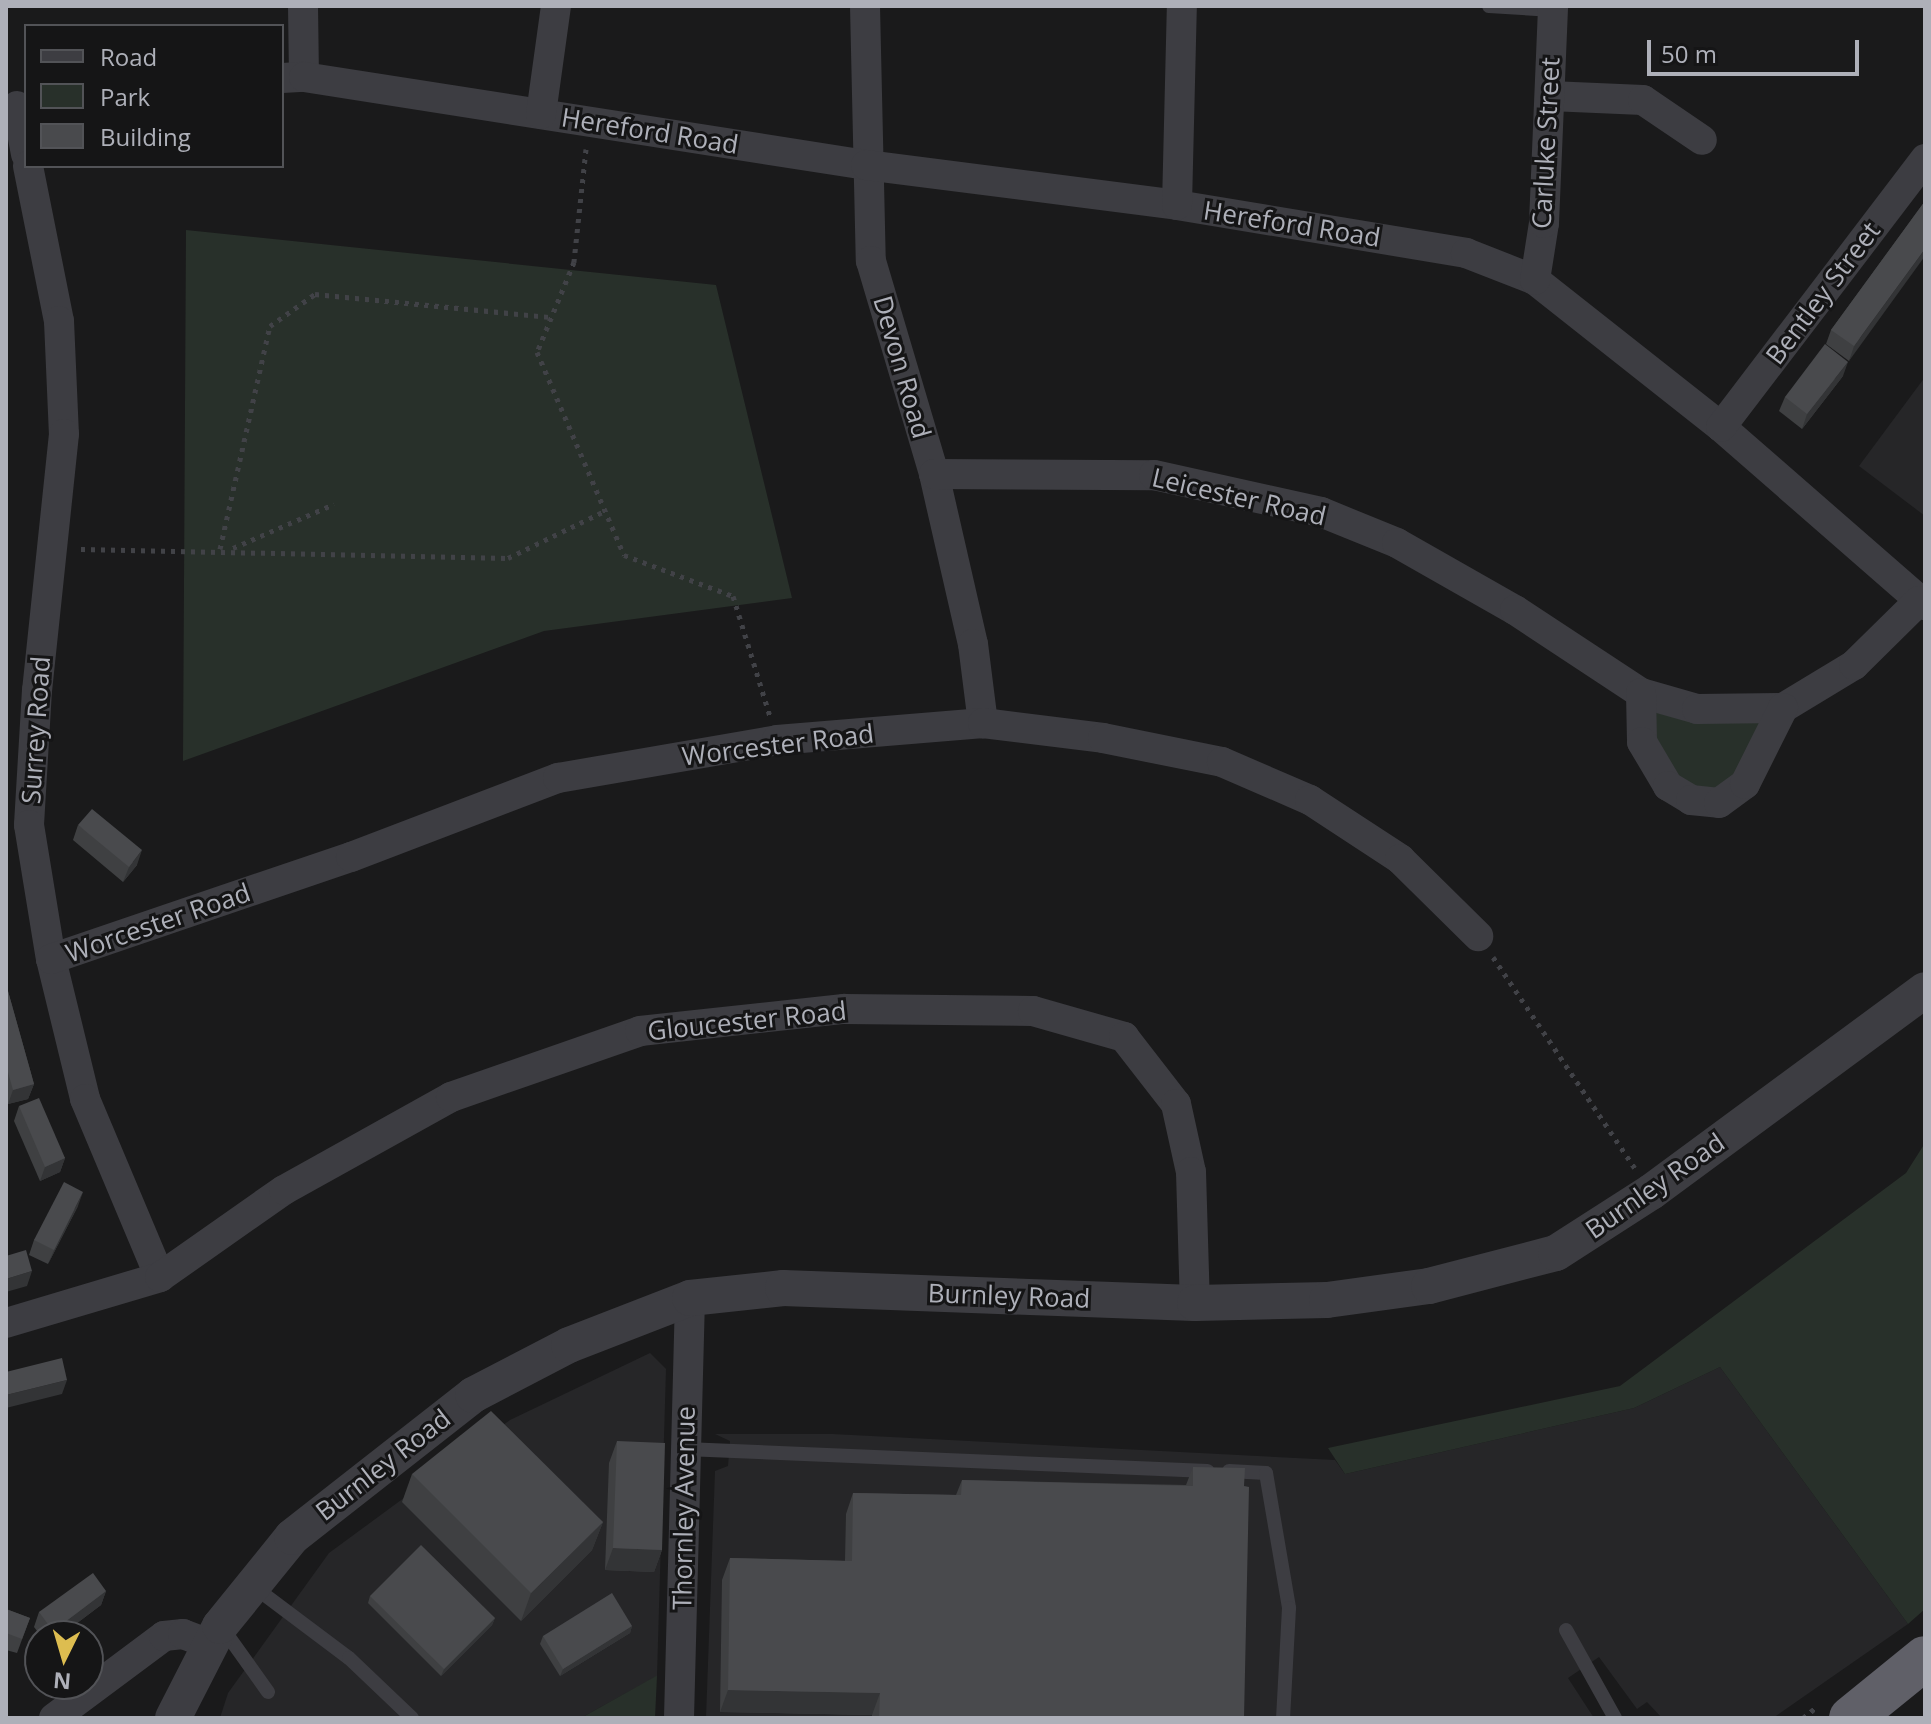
<!DOCTYPE html>
<style>
body{margin:0}
#map{position:relative;width:1931px;height:1724px;overflow:hidden;background:#1a1a1b;font-family:"Open Sans",sans-serif}
div>[style]{position:absolute}
[style*='--x']{left:calc(var(--x)*1px);top:calc(var(--y)*1px);width:calc(var(--w)*1px);rotate:calc(var(--a)*1deg)}
.built>*{inset:0;background:#262628}
.green>*{inset:0;background:#28302a}
.path>*{height:5px;margin-top:-2.5px;transform-origin:0;background:repeating-linear-gradient(90deg,#414247 0 4px,transparent 0 10px)}
.service>*{height:14px;margin:-7px;padding:0 7px;transform-origin:7px;border-radius:7px;background:#3d3d42}
.minor>*{height:30px;margin:-15px;padding:0 15px;transform-origin:15px;border-radius:15px;background:#3d3d42}
.tertiary>*{height:36px;margin:-18px;padding:0 18px;transform-origin:18px;border-radius:18px;background:#3d3d42}
.trunk>*{height:44px;margin:-22px;padding:0 22px;transform-origin:22px;border-radius:22px;background:#606068}
.wall>*{inset:0;background:#3f4042}
.shaded-wall>*{inset:0;background:#333436}
.building>*{inset:0;background:#494a4d}
span{translate:-50% -50%;white-space:nowrap;text-align:center;line-height:1.15;-webkit-text-stroke:6px #151516;paint-order:stroke}
.street-label{font-size:26px;color:#aeb0b9}
.frame{position:absolute;inset:0;border:8px solid #aeb0b9;pointer-events:none}
.legend{position:absolute;left:24px;top:24px;width:260px;height:144px;box-sizing:border-box;background:#151516;border:2px solid #525357;margin:0;padding:10px 14px;list-style:none;font-size:24px;color:#aeb0b9}
.legend li{display:flex;align-items:center;gap:16px;height:40px}
.legend b{width:40px;border:2px solid #525357}
.north{position:absolute;left:24px;top:1620px;width:80px;height:80px;box-sizing:border-box;background:#151516;border:2px solid #525357;border-radius:50%;rotate:185deg;font-size:22px;font-weight:700;line-height:32px;text-align:center;color:#aeb0b9}
.north::after{content:'';display:block;margin:auto;width:28px;height:36px;background:#ddbd50;clip-path:polygon(50% 0,100% 100%,50% 72%,0 100%)}
.scale{position:absolute;left:1647px;top:40px;width:212px;height:36px;box-sizing:border-box;border:4px solid #aeb0b9;border-top:0;padding-left:10px;font-size:24px;line-height:28px;white-space:nowrap;color:#aeb0b9;-webkit-text-stroke:6px #151516;paint-order:stroke}
</style>
<div id="map">
<div class="built">
<div style="clip-path:polygon(1925px 377px,1925px 516px,1859px 466px)"></div>
<div style="clip-path:polygon(650px 1353px,666px 1369px,657px 1676px,581px 1718px,220px 1718px,228px 1693px,329px 1553px,510px 1420px)"></div>
<div style="clip-path:polygon(1720px 1367px,1908px 1624px,1773px 1718px,1662px 1718px,1647px 1702px,1637px 1709px,1599px 1657px,1568px 1678px,1594px 1718px,706px 1718px,715px 1471px,728px 1466px,730px 1441px,715px 1434px,832px 1434px,1335px 1460px,1345px 1474px,1634px 1408px)"></div>
</div>
<div class="green">
<div style="clip-path:polygon(186px 230px,716px 285px,792px 598px,544px 631px,183px 761px)"></div>
<div style="clip-path:polygon(1641px 693px,1783px 708px,1719px 803px,1668px 786px)"></div>
<div style="clip-path:polygon(1925px 1143px,1925px 1609px,1908px 1624px,1720px 1367px,1634px 1408px,1345px 1474px,1328px 1448px,1620px 1386px,1906px 1173px)"></div>
<div style="clip-path:polygon(657px 1676px,655px 1718px,581px 1718px,656px 1676px)"></div>
</div>
<div class="path">
<div style="--x:586;--y:149;--w:114;--a:96.1"></div>
<div style="--x:574;--y:262;--w:97;--a:112.3"></div>
<div style="--x:537;--y:352;--w:221;--a:66.8"></div>
<div style="--x:624;--y:555;--w:116;--a:20.6"></div>
<div style="--x:733;--y:596;--w:126;--a:72.9"></div>
<div style="--x:233;--y:548;--w:110;--a:-23.5"></div>
<div style="--x:81;--y:549;--w:427;--a:1.2"></div>
<div style="--x:508;--y:558;--w:108;--a:-25.9"></div>
<div style="--x:220;--y:549;--w:229;--a:-77.4"></div>
<div style="--x:270;--y:326;--w:55;--a:-35.4"></div>
<div style="--x:315;--y:294;--w:237;--a:5.6"></div>
<div style="--x:1493;--y:957;--w:254;--a:56.1"></div>
<div style="--x:1803;--y:1718;--w:19;--a:-39"></div>
</div>
<div class="service">
<div style="--x:1489;--y:6;--w:64;--a:3.6"></div>
<div style="--x:685;--y:1449;--w:523;--a:2.41"></div>
<div style="--x:1229;--y:1471;--w:37;--a:3"></div>
<div style="--x:1266;--y:1473;--w:137;--a:80.3"></div>
<div style="--x:1289;--y:1608;--w:110;--a:93.1"></div>
<div style="--x:253;--y:1586;--w:120;--a:36.9"></div>
<div style="--x:349;--y:1658;--w:87;--a:43.6"></div>
<div style="--x:221;--y:1626;--w:81;--a:54.5"></div>
<div style="--x:1566;--y:1630;--w:101;--a:60.9"></div>
</div>
<div class="minor">
<div style="--x:303;--y:6;--w:71;--a:89.2"></div>
<div style="--x:865;--y:6;--w:255;--a:88.7"></div>
<div style="--x:871;--y:261;--w:222;--a:73.5"></div>
<div style="--x:934;--y:474;--w:174;--a:77.1"></div>
<div style="--x:973;--y:644;--w:80;--a:82.8"></div>
<div style="--x:282;--y:78;--w:22;--a:-3"></div>
<div style="--x:304;--y:77;--w:569;--a:8.9"></div>
<div style="--x:866;--y:165;--w:314;--a:7.3"></div>
<div style="--x:1177;--y:205;--w:293;--a:9.4"></div>
<div style="--x:1466;--y:253;--w:74;--a:21.4"></div>
<div style="--x:1535;--y:280;--w:237;--a:38.3"></div>
<div style="--x:1721;--y:427;--w:271;--a:41.1"></div>
<div style="--x:1550;--y:96;--w:93;--a:2.5"></div>
<div style="--x:1643;--y:100;--w:71;--a:34.1"></div>
<div style="--x:17;--y:106;--w:49;--a:79.4"></div>
<div style="--x:541;--y:114;--w:109;--a:-82.1"></div>
<div style="--x:28;--y:166;--w:158;--a:78.7"></div>
<div style="--x:59;--y:321;--w:113;--a:87.5"></div>
<div style="--x:64;--y:434;--w:257;--a:96"></div>
<div style="--x:37;--y:690;--w:135;--a:93.4"></div>
<div style="--x:29;--y:825;--w:136;--a:80.7"></div>
<div style="--x:51;--y:959;--w:144;--a:76.3"></div>
<div style="--x:85;--y:1099;--w:193;--a:67.2"></div>
<div style="--x:1177;--y:205;--w:199;--a:-88.6"></div>
<div style="--x:1535;--y:280;--w:58;--a:-81"></div>
<div style="--x:1544;--y:223;--w:217;--a:-87.6"></div>
<div style="--x:1721;--y:427;--w:337;--a:-52.7"></div>
<div style="--x:934;--y:474;--w:220;--a:0.3"></div>
<div style="--x:1154;--y:475;--w:171;--a:12.5"></div>
<div style="--x:1321;--y:512;--w:82;--a:22.2"></div>
<div style="--x:1397;--y:543;--w:136;--a:29.6"></div>
<div style="--x:1515;--y:610;--w:151;--a:33.4"></div>
<div style="--x:1641;--y:693;--w:58;--a:15.9"></div>
<div style="--x:1697;--y:709;--w:86;--a:-0.7"></div>
<div style="--x:1783;--y:708;--w:83;--a:-31.2"></div>
<div style="--x:1854;--y:665;--w:91;--a:-44.6"></div>
<div style="--x:1641;--y:693;--w:49;--a:88.8"></div>
<div style="--x:1642;--y:742;--w:51;--a:59.4"></div>
<div style="--x:1668;--y:786;--w:27;--a:31"></div>
<div style="--x:1691;--y:800;--w:28;--a:6"></div>
<div style="--x:1719;--y:803;--w:32;--a:-36"></div>
<div style="--x:1745;--y:784;--w:85;--a:-63.4"></div>
<div style="--x:51;--y:959;--w:317;--a:-18.8"></div>
<div style="--x:351;--y:857;--w:222;--a:-20.9"></div>
<div style="--x:558;--y:778;--w:222;--a:-9.8"></div>
<div style="--x:777;--y:740;--w:207;--a:-4.7"></div>
<div style="--x:983;--y:723;--w:121;--a:7.1"></div>
<div style="--x:1103;--y:738;--w:121;--a:11.4"></div>
<div style="--x:1222;--y:762;--w:96;--a:23.4"></div>
<div style="--x:1310;--y:800;--w:108;--a:33.2"></div>
<div style="--x:1400;--y:859;--w:110;--a:44.6"></div>
<div style="--x:6;--y:1323;--w:161;--a:-16.6"></div>
<div style="--x:160;--y:1277;--w:151;--a:-35.1"></div>
<div style="--x:284;--y:1190;--w:191;--a:-29.1"></div>
<div style="--x:451;--y:1097;--w:200;--a:-19.2"></div>
<div style="--x:640;--y:1031;--w:205;--a:-6.2"></div>
<div style="--x:844;--y:1009;--w:189;--a:0.6"></div>
<div style="--x:1033;--y:1011;--w:95;--a:15.9"></div>
<div style="--x:1124;--y:1037;--w:85;--a:52.2"></div>
<div style="--x:1176;--y:1104;--w:70;--a:77.6"></div>
<div style="--x:1191;--y:1172;--w:131;--a:88.3"></div>
<div style="--x:54;--y:1718;--w:137;--a:-36.7"></div>
<div style="--x:164;--y:1636;--w:19;--a:-6"></div>
<div style="--x:183;--y:1634;--w:30;--a:21"></div>
<div style="--x:679;--y:1718;--w:420;--a:-88.5"></div>
</div>
<div class="tertiary">
<div style="--x:173;--y:1718;--w:103;--a:-62.9"></div>
<div style="--x:220;--y:1626;--w:114;--a:-51"></div>
<div style="--x:292;--y:1537;--w:230;--a:-38.1"></div>
<div style="--x:473;--y:1395;--w:108;--a:-27.5"></div>
<div style="--x:569;--y:1345;--w:130;--a:-21.2"></div>
<div style="--x:690;--y:1298;--w:94;--a:-6.1"></div>
<div style="--x:783;--y:1288;--w:412;--a:2.1"></div>
<div style="--x:1195;--y:1303;--w:132;--a:-1.3"></div>
<div style="--x:1327;--y:1300;--w:103;--a:-7.8"></div>
<div style="--x:1429;--y:1286;--w:131;--a:-14.6"></div>
<div style="--x:1556;--y:1253;--w:113;--a:-32.7"></div>
<div style="--x:1651;--y:1192;--w:340;--a:-36.4"></div>
</div>
<div class="trunk">
<div style="--x:1851;--y:1718;--w:95;--a:-39"></div>
</div>
<div class="wall">
<div style="clip-path:polygon(1925px 201px,1849px 361px,1826px 344px,1831px 330px)"></div>
<div style="clip-path:polygon(1843px 376px,1802px 429px,1779px 411px,1785px 397px)"></div>
<div style="clip-path:polygon(78px 825px,137px 865px,123px 882px,73px 840px)"></div>
<div style="clip-path:polygon(6px 984px,34px 1084px,28px 1099px,8px 1104px,6px 1098px)"></div>
<div style="clip-path:polygon(19px 1106px,65px 1158px,60px 1172px,40px 1181px,14px 1121px)"></div>
<div style="clip-path:polygon(78px 1206px,48px 1264px,29px 1255px,34px 1240px)"></div>
<div style="clip-path:polygon(617px 1441px,662px 1550px,654px 1572px,605px 1570px,609px 1463px)"></div>
<div style="clip-path:polygon(1193px 1467px,1244px 1718px,872px 1718px,872px 1715px,720px 1712px,722px 1580px,730px 1558px,845px 1561px,846px 1514px,853px 1493px,956px 1495px,962px 1480px,1186px 1485px)"></div>
<div style="clip-path:polygon(412px 1474px,603px 1522px,592px 1550px,521px 1621px,402px 1502px)"></div>
<div style="clip-path:polygon(106px 1591px,101px 1605px,60px 1636px,41px 1636px,34px 1627px,39px 1612px)"></div>
<div style="clip-path:polygon(370px 1596px,495px 1618px,492px 1625px,441px 1676px,368px 1603px)"></div>
<div style="clip-path:polygon(6px 1609px,30px 1618px,17px 1653px,6px 1650px)"></div>
<div style="clip-path:polygon(632px 1626px,630px 1633px,560px 1676px,540px 1644px,543px 1636px)"></div>
</div>
<div class="shaded-wall">
<div style="clip-path:polygon(1925px 249px,1925px 256px,1849px 361px,1854px 346px)"></div>
<div style="clip-path:polygon(1848px 362px,1843px 376px,1802px 429px,1807px 414px)"></div>
<div style="clip-path:polygon(142px 850px,137px 865px,123px 882px,129px 867px)"></div>
<div style="clip-path:polygon(34px 1084px,28px 1099px,8px 1104px,13px 1090px)"></div>
<div style="clip-path:polygon(65px 1158px,60px 1172px,40px 1181px,45px 1167px)"></div>
<div style="clip-path:polygon(83px 1192px,78px 1206px,48px 1264px,54px 1250px)"></div>
<div style="clip-path:polygon(32px 1271px,27px 1286px,6px 1292px,6px 1279px)"></div>
<div style="clip-path:polygon(67px 1380px,62px 1394px,6px 1408px,6px 1395px)"></div>
<div style="clip-path:polygon(603px 1522px,592px 1550px,521px 1621px,531px 1593px)"></div>
<div style="clip-path:polygon(613px 1548px,662px 1550px,654px 1572px,605px 1570px)"></div>
<div style="clip-path:polygon(106px 1591px,101px 1605px,60px 1636px,51px 1636px,53px 1631px)"></div>
<div style="clip-path:polygon(495px 1618px,492px 1625px,441px 1676px,444px 1669px)"></div>
<div style="clip-path:polygon(632px 1626px,630px 1633px,560px 1676px,563px 1669px)"></div>
<div style="clip-path:polygon(728px 1690px,880px 1693px,872px 1715px,720px 1712px)"></div>
</div>
<div class="building">
<div style="clip-path:polygon(1925px 201px,1925px 249px,1854px 346px,1831px 330px)"></div>
<div style="clip-path:polygon(1825px 344px,1848px 362px,1807px 414px,1785px 397px)"></div>
<div style="clip-path:polygon(92px 809px,142px 850px,129px 867px,78px 825px)"></div>
<div style="clip-path:polygon(6px 984px,34px 1084px,13px 1090px,6px 1065px)"></div>
<div style="clip-path:polygon(39px 1098px,65px 1158px,45px 1167px,19px 1106px)"></div>
<div style="clip-path:polygon(64px 1182px,83px 1192px,54px 1250px,34px 1240px)"></div>
<div style="clip-path:polygon(26px 1250px,32px 1271px,6px 1279px,6px 1256px)"></div>
<div style="clip-path:polygon(62px 1358px,67px 1380px,6px 1395px,6px 1372px)"></div>
<div style="clip-path:polygon(491px 1411px,603px 1522px,531px 1593px,412px 1474px)"></div>
<div style="clip-path:polygon(617px 1441px,665px 1443px,662px 1550px,613px 1548px)"></div>
<div style="clip-path:polygon(1193px 1467px,1245px 1468px,1244px 1486px,1249px 1487px,1244px 1718px,879px 1718px,880px 1693px,728px 1690px,730px 1558px,852px 1561px,853px 1493px,961px 1495px,962px 1480px,1193px 1486px)"></div>
<div style="clip-path:polygon(421px 1545px,495px 1618px,444px 1669px,370px 1596px)"></div>
<div style="clip-path:polygon(93px 1573px,106px 1591px,53px 1631px,39px 1612px)"></div>
<div style="clip-path:polygon(612px 1593px,632px 1626px,563px 1669px,543px 1636px)"></div>
<div style="clip-path:polygon(6px 1609px,30px 1618px,22px 1639px,6px 1633px)"></div>
</div>
<div class="street-label">
<span style="left:650px;top:131px;rotate:9deg">Hereford Road</span>
<span style="left:1546px;top:143px;rotate:-87deg">Carluke Street</span>
<span style="left:1292px;top:224px;rotate:9deg">Hereford Road</span>
<span style="left:1823px;top:293px;rotate:-53deg">Bentley Street</span>
<span style="left:902px;top:367px;rotate:74deg">Devon Road</span>
<span style="left:1239px;top:497px;rotate:13deg">Leicester Road</span>
<span style="left:36px;top:730px;rotate:-86deg">Surrey Road</span>
<span style="left:778px;top:745px;rotate:-7deg">Worcester Road</span>
<span style="left:158px;top:923px;rotate:-19deg">Worcester Road</span>
<span style="left:747px;top:1021px;rotate:-6deg">Gloucester Road</span>
<span style="left:1655px;top:1186px;rotate:-35deg">Burnley Road</span>
<span style="left:1009px;top:1296px;rotate:2deg">Burnley Road</span>
<span style="left:383px;top:1465px;rotate:-38deg">Burnley Road</span>
<span style="left:684px;top:1508px;rotate:-89deg">Thornley Avenue</span>
</div>
<div class="frame"></div>
<ul class="legend">
<li><b style="height:10px;background:#3d3d42"></b>Road</li>
<li><b style="height:22px;background:#28302a"></b>Park</li>
<li><b style="height:22px;background:#494a4d"></b>Building</li>
</ul>
<div class="north">N</div>
<div class="scale">50 m</div>
</div>
